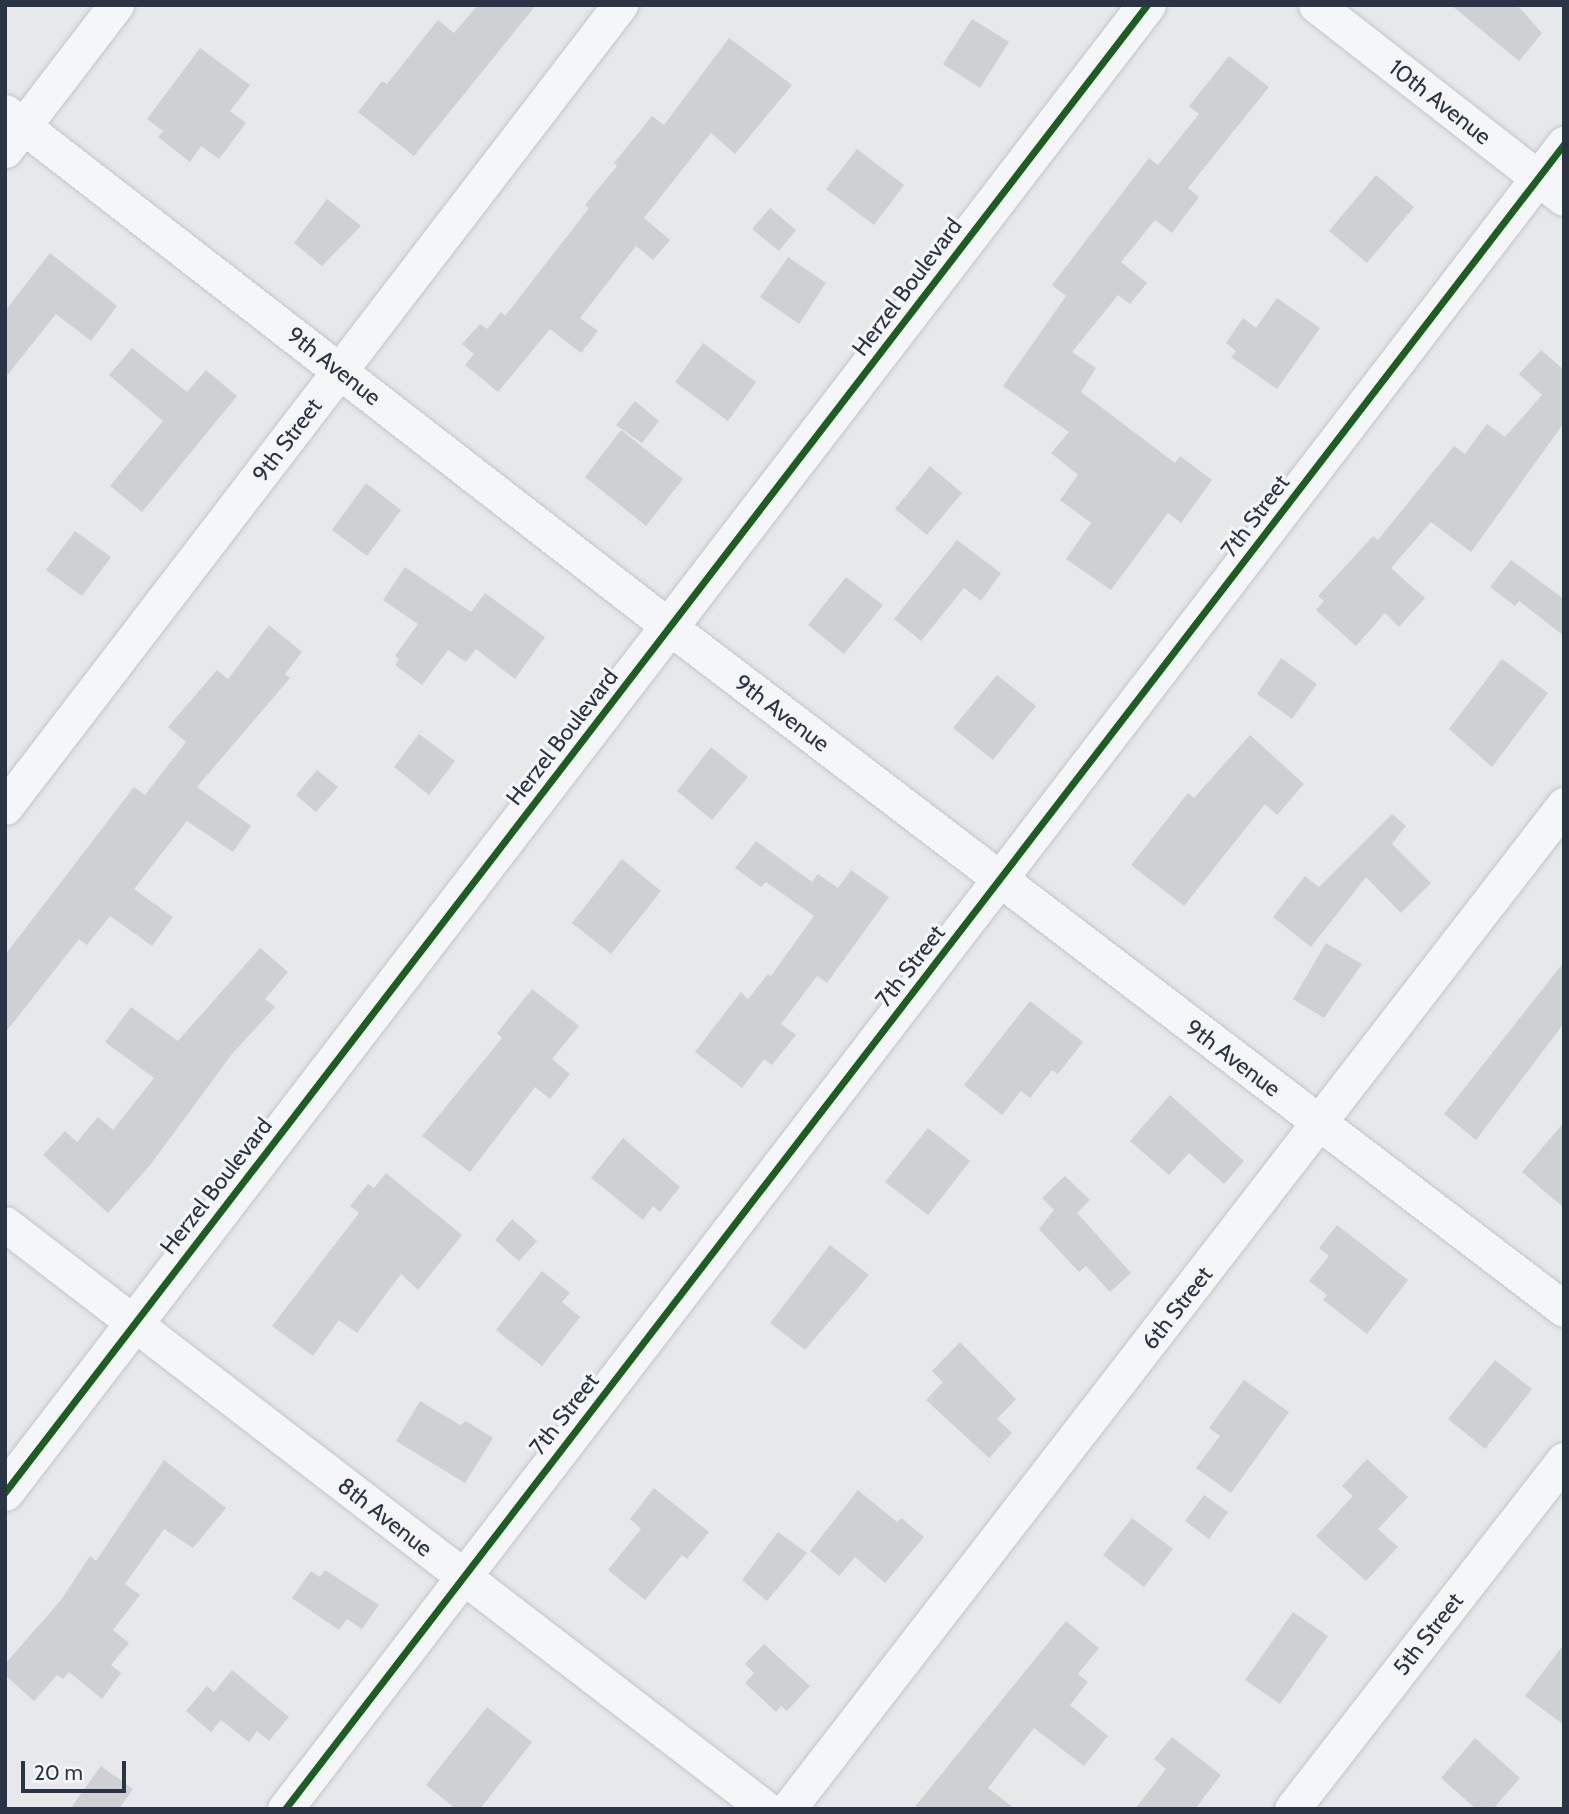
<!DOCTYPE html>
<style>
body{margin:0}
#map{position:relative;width:1569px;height:1814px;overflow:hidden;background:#e6e8ea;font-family:Cabin,sans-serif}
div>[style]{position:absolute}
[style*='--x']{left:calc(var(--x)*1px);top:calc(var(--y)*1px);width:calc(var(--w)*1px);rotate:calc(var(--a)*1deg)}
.building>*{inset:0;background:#ced0d3}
.roads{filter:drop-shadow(0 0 2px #c4c6c8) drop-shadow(0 0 2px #c4c6c8)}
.minor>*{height:35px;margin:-17.5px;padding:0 17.5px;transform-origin:17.5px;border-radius:17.5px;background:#f5f6f7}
.tertiary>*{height:38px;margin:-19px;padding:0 19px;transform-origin:19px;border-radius:19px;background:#f5f6f7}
.cycleway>*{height:7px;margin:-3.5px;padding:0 3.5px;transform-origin:3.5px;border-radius:3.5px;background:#1b5e20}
span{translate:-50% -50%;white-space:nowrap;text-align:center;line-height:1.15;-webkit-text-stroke:6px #f4f6f9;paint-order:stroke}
.street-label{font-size:23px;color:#2b3445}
.frame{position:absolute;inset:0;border:7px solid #2b3445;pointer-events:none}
.scale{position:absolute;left:21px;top:1761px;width:105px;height:32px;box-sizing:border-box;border:4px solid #2b3445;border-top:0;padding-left:9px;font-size:21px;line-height:24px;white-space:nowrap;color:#2b3445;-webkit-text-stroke:5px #f4f6f9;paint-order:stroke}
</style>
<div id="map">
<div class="building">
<div style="clip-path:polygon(478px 5px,536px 5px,414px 156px,358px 112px,382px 81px,387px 84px,438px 20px,454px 33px)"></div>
<div style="clip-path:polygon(1451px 5px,1517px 5px,1542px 33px,1519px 61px)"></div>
<div style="clip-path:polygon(972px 19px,1009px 42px,980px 88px,943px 64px)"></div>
<div style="clip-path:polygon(729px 38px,792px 85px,735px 154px,711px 133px,644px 218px,670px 240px,653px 260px,636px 246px,580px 318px,598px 331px,581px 353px,550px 329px,498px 392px,465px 365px,474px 354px,462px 344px,480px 324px,487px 329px,501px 312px,505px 316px,589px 208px,585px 205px,617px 166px,614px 163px,652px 116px,664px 125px)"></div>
<div style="clip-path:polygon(200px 48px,250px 85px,230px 111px,246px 123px,219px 159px,201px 146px,190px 162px,158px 137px,163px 131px,147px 119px)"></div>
<div style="clip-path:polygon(1229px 56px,1269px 87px,1188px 188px,1199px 197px,1172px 233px,1155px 220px,1121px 262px,1147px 283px,1130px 304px,1118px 295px,1072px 352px,1096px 368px,1081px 392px,1175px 463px,1180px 456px,1212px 480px,1181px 523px,1168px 513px,1111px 590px,1066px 559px,1091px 523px,1060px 500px,1078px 475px,1051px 453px,1069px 432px,1003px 386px,1066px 296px,1052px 285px,1149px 158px,1158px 165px,1199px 114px,1189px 106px)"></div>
<div style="clip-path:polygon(857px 149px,904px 185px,874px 225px,826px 189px)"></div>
<div style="clip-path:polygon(1376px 175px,1414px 207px,1367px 263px,1329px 231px)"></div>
<div style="clip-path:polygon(327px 199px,361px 226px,322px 266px,294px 243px)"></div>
<div style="clip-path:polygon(770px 208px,796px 230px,779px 251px,752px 229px)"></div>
<div style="clip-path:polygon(50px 253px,117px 306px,91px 341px,56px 314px,5px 378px,5px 311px)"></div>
<div style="clip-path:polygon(788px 257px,826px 283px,799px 324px,760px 297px)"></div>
<div style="clip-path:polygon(1277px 298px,1320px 328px,1277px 389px,1231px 357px,1236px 351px,1226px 343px,1243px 318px,1256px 328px)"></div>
<div style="clip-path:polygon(703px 343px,756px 382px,728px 421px,675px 382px)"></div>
<div style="clip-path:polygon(132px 348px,187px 392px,206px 370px,237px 396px,142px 512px,110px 486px,163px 421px,109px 375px)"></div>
<div style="clip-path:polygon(1541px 350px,1564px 370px,1564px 423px,1471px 552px,1431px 522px,1391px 568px,1425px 598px,1399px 627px,1385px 613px,1356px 646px,1316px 610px,1324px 601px,1318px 596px,1373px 536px,1378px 540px,1454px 446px,1465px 454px,1487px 424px,1505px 437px,1542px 395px,1519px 374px)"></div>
<div style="clip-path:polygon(635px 401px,659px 421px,642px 443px,616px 425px)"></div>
<div style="clip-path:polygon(621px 430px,683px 479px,646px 526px,585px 477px)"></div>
<div style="clip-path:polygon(930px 466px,962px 493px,927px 535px,895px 509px)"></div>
<div style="clip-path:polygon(366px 483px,401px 510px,367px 556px,332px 530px)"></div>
<div style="clip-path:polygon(75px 531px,111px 557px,82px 596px,46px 570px)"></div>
<div style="clip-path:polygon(957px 540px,1001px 573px,981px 601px,964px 588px,921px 641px,894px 619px)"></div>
<div style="clip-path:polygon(1511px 560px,1564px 599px,1564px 636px,1519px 601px,1515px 606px,1490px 587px)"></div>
<div style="clip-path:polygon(405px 567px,471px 612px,485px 593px,545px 637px,515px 679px,476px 649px,466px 662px,448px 650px,422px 685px,395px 665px,399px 659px,395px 656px,418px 624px,383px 600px)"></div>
<div style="clip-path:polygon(846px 577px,883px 605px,844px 654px,808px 625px)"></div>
<div style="clip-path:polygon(269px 625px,302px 652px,285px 674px,290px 678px,197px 787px,251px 826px,233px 852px,187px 821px,134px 889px,173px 917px,152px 946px,110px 916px,87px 945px,79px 939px,5px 1033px,5px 955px,134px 787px,145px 795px,186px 742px,168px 727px,217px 670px,228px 679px)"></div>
<div style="clip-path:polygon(1281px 658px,1317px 684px,1292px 719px,1257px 694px)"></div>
<div style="clip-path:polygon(1502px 659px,1548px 693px,1492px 767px,1449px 729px)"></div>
<div style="clip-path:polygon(997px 675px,1036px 706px,993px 760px,953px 728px)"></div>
<div style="clip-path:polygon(419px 734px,455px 761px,429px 795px,394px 767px)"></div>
<div style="clip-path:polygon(1250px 735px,1304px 784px,1277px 815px,1265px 804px,1184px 906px,1131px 865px,1188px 793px,1194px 798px)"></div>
<div style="clip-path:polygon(711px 747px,748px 777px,712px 820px,677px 791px)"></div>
<div style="clip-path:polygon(317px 770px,338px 787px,316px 812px,296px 795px)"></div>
<div style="clip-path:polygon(1392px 814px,1406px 826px,1392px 844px,1431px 883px,1401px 913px,1366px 877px,1311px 947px,1273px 917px,1305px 876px,1319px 887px)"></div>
<div style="clip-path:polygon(756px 841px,812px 882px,818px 874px,838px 888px,851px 870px,889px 897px,827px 983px,817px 976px,781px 1024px,796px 1035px,772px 1065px,764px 1059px,742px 1088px,695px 1052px,741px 992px,748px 999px,768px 974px,771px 976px,814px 916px,766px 882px,761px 887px,735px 868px)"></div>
<div style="clip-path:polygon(622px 859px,661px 891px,611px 954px,572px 923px)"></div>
<div style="clip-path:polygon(1326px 943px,1362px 964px,1324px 1018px,1293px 999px)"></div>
<div style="clip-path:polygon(260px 948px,288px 972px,265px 999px,275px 1007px,232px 1054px,151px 1164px,108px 1213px,43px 1155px,65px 1131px,77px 1142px,98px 1117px,113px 1130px,154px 1078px,105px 1042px,131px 1007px,178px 1041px)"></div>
<div style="clip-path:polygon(1564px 962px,1564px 1023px,1476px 1140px,1444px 1114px)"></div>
<div style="clip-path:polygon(532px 989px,579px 1026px,552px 1059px,570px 1074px,550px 1099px,535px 1087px,470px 1172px,422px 1136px,502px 1038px,497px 1033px)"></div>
<div style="clip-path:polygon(1030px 1001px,1083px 1042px,1058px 1074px,1052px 1070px,1030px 1098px,1021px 1091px,1002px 1115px,964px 1085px)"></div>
<div style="clip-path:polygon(1170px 1095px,1244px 1161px,1224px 1184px,1189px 1153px,1169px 1175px,1130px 1141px)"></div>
<div style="clip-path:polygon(1564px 1122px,1564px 1208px,1522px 1172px)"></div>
<div style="clip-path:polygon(928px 1128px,970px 1161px,928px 1215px,885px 1182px)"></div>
<div style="clip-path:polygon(623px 1138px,680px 1187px,660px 1212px,653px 1206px,643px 1220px,591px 1178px)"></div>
<div style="clip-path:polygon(386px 1173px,462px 1235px,418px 1290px,401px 1274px,357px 1333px,339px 1320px,313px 1356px,272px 1326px,359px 1213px,350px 1206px,368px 1184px,374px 1188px)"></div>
<div style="clip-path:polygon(1065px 1176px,1090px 1200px,1077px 1213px,1131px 1273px,1110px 1292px,1086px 1266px,1079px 1272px,1039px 1229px,1054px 1210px,1042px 1198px)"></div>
<div style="clip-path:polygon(512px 1219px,537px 1241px,519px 1261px,495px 1240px)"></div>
<div style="clip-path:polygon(1337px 1225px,1408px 1280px,1367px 1334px,1323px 1300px,1327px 1295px,1309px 1281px,1329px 1256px,1319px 1248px)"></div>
<div style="clip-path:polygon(830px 1245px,869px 1275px,805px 1350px,770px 1323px)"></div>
<div style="clip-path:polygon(542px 1271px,570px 1293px,562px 1302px,580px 1317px,542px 1366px,496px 1330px)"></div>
<div style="clip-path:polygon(960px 1342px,1016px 1399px,997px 1419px,1012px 1433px,989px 1458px,926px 1400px,943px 1382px,932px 1371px)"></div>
<div style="clip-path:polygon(1495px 1360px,1532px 1389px,1485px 1449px,1448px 1419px)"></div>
<div style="clip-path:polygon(1244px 1380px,1289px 1412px,1231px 1493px,1196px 1468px,1220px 1436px,1209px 1428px)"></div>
<div style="clip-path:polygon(420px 1401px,460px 1425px,466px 1421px,493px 1438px,465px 1483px,396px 1441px)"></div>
<div style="clip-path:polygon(1367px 1459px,1408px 1497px,1378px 1529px,1398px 1547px,1366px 1581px,1316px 1536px,1353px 1496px,1342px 1486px)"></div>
<div style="clip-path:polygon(164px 1460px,226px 1508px,193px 1548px,164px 1529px,125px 1584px,140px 1595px,113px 1630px,129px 1643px,111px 1665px,121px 1673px,102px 1699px,69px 1672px,63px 1679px,57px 1675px,34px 1701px,5px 1675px,5px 1664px,61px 1600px,90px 1556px,96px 1561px)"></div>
<div style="clip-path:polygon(654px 1488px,709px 1532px,687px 1559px,682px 1555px,645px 1600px,608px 1570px,641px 1529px,630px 1519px)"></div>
<div style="clip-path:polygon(858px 1490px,897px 1522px,901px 1518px,924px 1537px,885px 1583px,855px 1557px,839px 1576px,810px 1551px)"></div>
<div style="clip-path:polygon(1204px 1495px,1228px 1512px,1209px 1539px,1185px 1521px)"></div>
<div style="clip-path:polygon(1132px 1518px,1173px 1549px,1144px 1587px,1103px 1555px)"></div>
<div style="clip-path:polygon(778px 1532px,807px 1553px,767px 1601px,742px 1580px)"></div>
<div style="clip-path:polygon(325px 1570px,379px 1605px,362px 1629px,347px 1619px,339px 1630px,292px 1598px,311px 1571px,320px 1577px)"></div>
<div style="clip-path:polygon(1293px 1612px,1328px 1636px,1280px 1704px,1245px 1680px)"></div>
<div style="clip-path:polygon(1066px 1621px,1099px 1648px,1078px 1674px,1088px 1682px,1070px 1705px,1108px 1736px,1084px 1766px,1034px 1728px,988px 1788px,1015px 1809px,913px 1809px)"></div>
<div style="clip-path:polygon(764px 1644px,810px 1686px,787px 1711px,781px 1706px,776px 1712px,745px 1683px,754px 1673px,745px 1664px)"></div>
<div style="clip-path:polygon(1564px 1644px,1564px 1725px,1525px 1696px)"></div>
<div style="clip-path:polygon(232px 1670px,289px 1717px,269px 1741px,257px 1731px,249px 1742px,221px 1720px,211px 1732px,186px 1711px,207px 1686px,214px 1692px)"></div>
<div style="clip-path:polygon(487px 1707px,532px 1742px,480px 1809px,456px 1809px,426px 1785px)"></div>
<div style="clip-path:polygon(1172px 1737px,1221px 1775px,1195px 1809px,1135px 1809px,1166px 1769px,1154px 1759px)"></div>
<div style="clip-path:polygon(1475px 1738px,1520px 1778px,1493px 1809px,1476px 1809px,1441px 1778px)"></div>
<div style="clip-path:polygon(101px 1766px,133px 1789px,119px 1809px,70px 1809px)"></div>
</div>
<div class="roads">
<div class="minor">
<div style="--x:1316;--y:5;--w:314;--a:37.9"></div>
<div style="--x:5;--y:112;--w:843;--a:37.77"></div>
<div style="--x:671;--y:628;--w:1123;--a:37.33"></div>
<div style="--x:5;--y:150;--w:183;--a:-52.6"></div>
<div style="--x:5;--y:807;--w:1011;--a:-52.52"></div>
<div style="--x:5;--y:1224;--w:960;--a:37.55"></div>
<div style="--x:285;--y:1809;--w:2100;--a:-52.47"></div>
<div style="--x:788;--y:1809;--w:1269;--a:-52.3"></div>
<div style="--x:1292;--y:1809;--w:442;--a:-52.1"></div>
</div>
<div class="tertiary">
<div style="--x:5;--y:1492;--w:1875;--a:-52.48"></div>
</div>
</div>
<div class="cycleway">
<div style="--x:5;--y:1492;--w:1875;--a:-52.48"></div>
<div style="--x:285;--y:1809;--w:2100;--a:-52.47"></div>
</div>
<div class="street-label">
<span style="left:1440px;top:102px;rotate:38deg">10th Avenue</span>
<span style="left:907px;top:287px;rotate:-53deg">Herzel Boulevard</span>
<span style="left:334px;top:366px;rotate:38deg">9th Avenue</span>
<span style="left:287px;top:440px;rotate:-53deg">9th Street</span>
<span style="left:1255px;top:516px;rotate:-53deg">7th Street</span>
<span style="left:782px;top:713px;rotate:37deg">9th Avenue</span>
<span style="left:562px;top:737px;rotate:-52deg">Herzel Boulevard</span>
<span style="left:910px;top:966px;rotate:-52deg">7th Street</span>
<span style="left:1233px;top:1058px;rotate:37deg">9th Avenue</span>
<span style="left:216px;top:1186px;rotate:-52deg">Herzel Boulevard</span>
<span style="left:1177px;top:1308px;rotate:-52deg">6th Street</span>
<span style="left:564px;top:1414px;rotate:-52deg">7th Street</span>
<span style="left:385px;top:1517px;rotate:38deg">8th Avenue</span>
<span style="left:1428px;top:1634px;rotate:-52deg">5th Street</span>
</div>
<div class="frame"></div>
<div class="scale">20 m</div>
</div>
